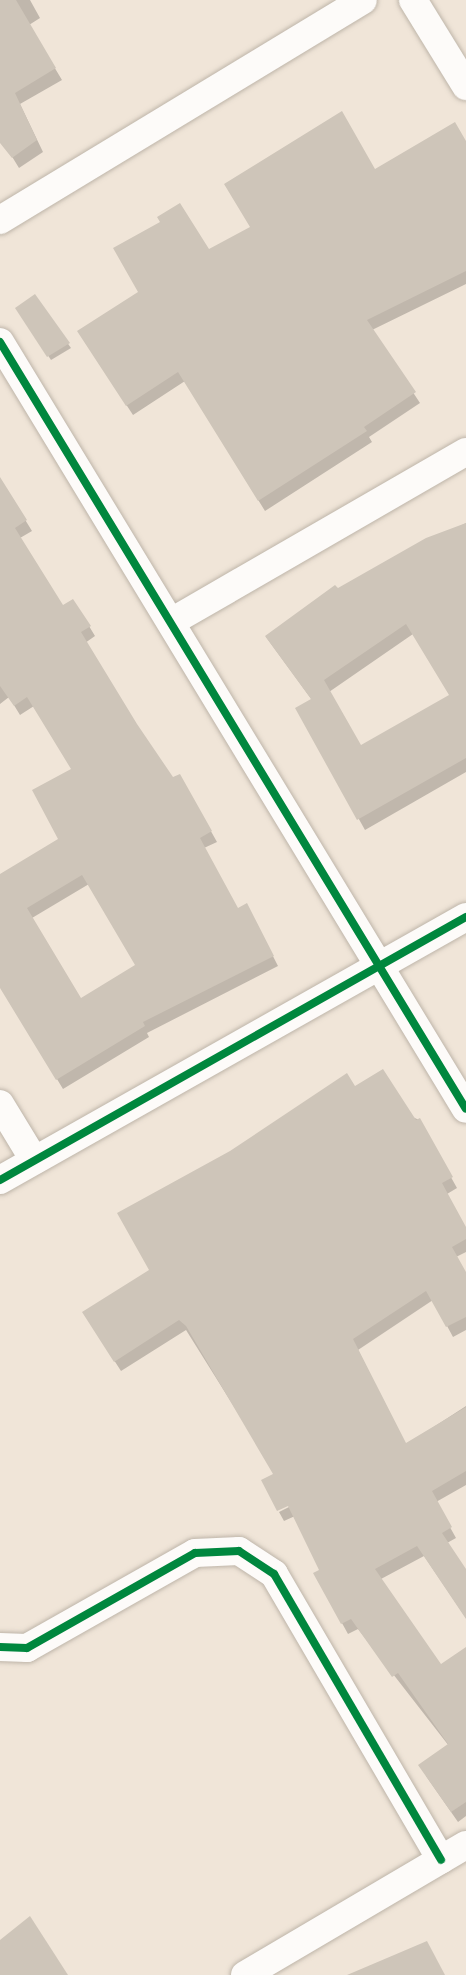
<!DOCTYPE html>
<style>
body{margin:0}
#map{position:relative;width:466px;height:1975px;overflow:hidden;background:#f0e5d8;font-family:"Archivo Narrow",sans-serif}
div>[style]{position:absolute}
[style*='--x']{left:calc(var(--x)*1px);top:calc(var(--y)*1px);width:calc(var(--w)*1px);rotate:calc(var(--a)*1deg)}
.shadow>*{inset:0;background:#0003}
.building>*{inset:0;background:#cec5b9}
.roads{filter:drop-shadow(0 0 2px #beb5a9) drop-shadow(0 0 2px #beb5a9)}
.street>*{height:28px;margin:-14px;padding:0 14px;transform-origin:14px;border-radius:14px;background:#fdfbf9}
.cycleway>*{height:8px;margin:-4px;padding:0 4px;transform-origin:4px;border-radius:4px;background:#00873e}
span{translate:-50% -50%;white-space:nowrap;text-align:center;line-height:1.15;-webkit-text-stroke:4.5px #fbf5f0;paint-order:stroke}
</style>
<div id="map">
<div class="shadow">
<div style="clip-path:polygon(0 0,30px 0,40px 18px,29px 25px,62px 80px,20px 104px,43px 152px,19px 168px,0 137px)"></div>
<div style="clip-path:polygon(466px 144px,466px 284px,372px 330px,420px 403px,369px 437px,372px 442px,265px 511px,185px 381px,133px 415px,85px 342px,209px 250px,375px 171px)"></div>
<div style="clip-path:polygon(34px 296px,71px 348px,51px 360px,17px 308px)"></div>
<div style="clip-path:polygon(evenodd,0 479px,32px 531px,20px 538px,63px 607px,89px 626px,95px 636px,85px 643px,135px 724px,173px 779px,180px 776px,217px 842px,204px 848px,237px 910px,252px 915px,278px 966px,147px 1033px,149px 1037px,63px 1089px,0 985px,0 875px,60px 839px,73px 770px,34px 706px,20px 715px,9px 697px,0 704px,0 479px,89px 884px,137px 966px,81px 1000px,32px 918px,89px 884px)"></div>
<div style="clip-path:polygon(evenodd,466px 523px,466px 772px,365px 830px,297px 708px,312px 700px,266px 637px,337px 590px,466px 523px,413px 634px,451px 695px,360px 747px,329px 692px,413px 634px)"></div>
<div style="clip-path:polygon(354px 1089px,419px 1120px,457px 1188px,447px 1194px,466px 1229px,466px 1252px,456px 1257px,466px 1275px,466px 1330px,453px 1337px,433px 1300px,358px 1350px,406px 1445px,466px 1406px,466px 1485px,436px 1502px,456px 1538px,447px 1543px,466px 1572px,466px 1618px,424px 1556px,381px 1579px,441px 1666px,466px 1648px,466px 1816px,458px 1822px,426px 1776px,449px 1746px,358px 1629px,348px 1634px,315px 1574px,321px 1571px,295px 1516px,284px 1521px,279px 1512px,295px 1504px,186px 1330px,121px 1371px,90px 1323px)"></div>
</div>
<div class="building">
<div style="clip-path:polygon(0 0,16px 0,56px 68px,15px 93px,37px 140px,12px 158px,0 143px)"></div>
<div style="clip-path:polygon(342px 111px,375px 169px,455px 122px,466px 141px,466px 271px,367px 320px,416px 392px,364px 427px,367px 431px,258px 501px,178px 372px,126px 406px,77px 331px,138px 292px,113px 248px,160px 222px,157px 217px,180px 203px,209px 249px,250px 227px,224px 184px)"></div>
<div style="clip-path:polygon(35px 294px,70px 343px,47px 357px,15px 308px)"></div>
<div style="clip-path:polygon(evenodd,0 477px,27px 520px,15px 528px,63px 605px,73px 599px,91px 626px,81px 632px,137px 724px,173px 777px,180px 774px,212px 831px,200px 838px,238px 908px,247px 903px,274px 956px,143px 1022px,145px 1026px,56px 1080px,0 988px,0 874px,58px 839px,32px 790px,71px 769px,27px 697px,14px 706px,0 686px,0 477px,82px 875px,135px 965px,81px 998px,27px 908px,82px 875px)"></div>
<div style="clip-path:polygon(evenodd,466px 523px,466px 758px,357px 820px,295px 708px,311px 699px,265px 636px,335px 585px,338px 588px,426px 538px,466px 523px,406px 624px,449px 695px,361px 745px,324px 680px,406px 624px)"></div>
<div style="clip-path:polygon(383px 1069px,416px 1120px,420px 1118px,453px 1177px,442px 1183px,466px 1227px,466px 1239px,452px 1247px,466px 1272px,466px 1317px,446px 1327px,426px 1291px,353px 1339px,406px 1443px,466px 1407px,466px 1471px,432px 1491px,452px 1527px,442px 1533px,466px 1569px,466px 1619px,417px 1546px,375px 1569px,441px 1664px,466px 1647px,466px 1802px,451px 1812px,418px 1765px,448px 1744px,398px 1673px,392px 1677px,351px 1619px,341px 1624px,313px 1573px,319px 1570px,288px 1506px,277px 1511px,261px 1480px,273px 1474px,186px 1326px,179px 1320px,114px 1362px,82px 1312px,149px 1270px,117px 1213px,230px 1151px,347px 1073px,355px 1086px)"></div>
<div style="clip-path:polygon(30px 1916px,68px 1975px,0 1975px,0 1940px)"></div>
<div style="clip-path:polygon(427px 1941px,445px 1975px,347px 1975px)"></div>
</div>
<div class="roads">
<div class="street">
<div style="--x:413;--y:0;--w:101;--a:58.4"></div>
<div style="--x:0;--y:220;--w:424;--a:-31.2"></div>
<div style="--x:0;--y:342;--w:897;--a:58.72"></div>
<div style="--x:171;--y:622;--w:340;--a:-30"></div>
<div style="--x:0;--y:1104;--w:66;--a:58.7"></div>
<div style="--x:0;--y:1180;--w:535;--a:-29.44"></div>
<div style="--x:0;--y:1647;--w:27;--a:2"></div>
<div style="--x:27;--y:1648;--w:193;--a:-29.5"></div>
<div style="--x:195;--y:1553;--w:44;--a:-2.6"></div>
<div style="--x:239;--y:1551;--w:42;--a:33.3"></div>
<div style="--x:274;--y:1574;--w:331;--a:59.7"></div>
<div style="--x:245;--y:1975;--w:256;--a:-30.5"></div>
</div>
</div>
<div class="cycleway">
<div style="--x:0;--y:342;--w:897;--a:58.72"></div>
<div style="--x:0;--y:1180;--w:535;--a:-29.44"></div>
<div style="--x:0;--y:1647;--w:27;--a:2"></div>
<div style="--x:27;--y:1648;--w:193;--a:-29.5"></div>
<div style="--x:195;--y:1553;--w:44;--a:-2.6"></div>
<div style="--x:239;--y:1551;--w:42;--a:33.3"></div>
<div style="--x:274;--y:1574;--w:331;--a:59.7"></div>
</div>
</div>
